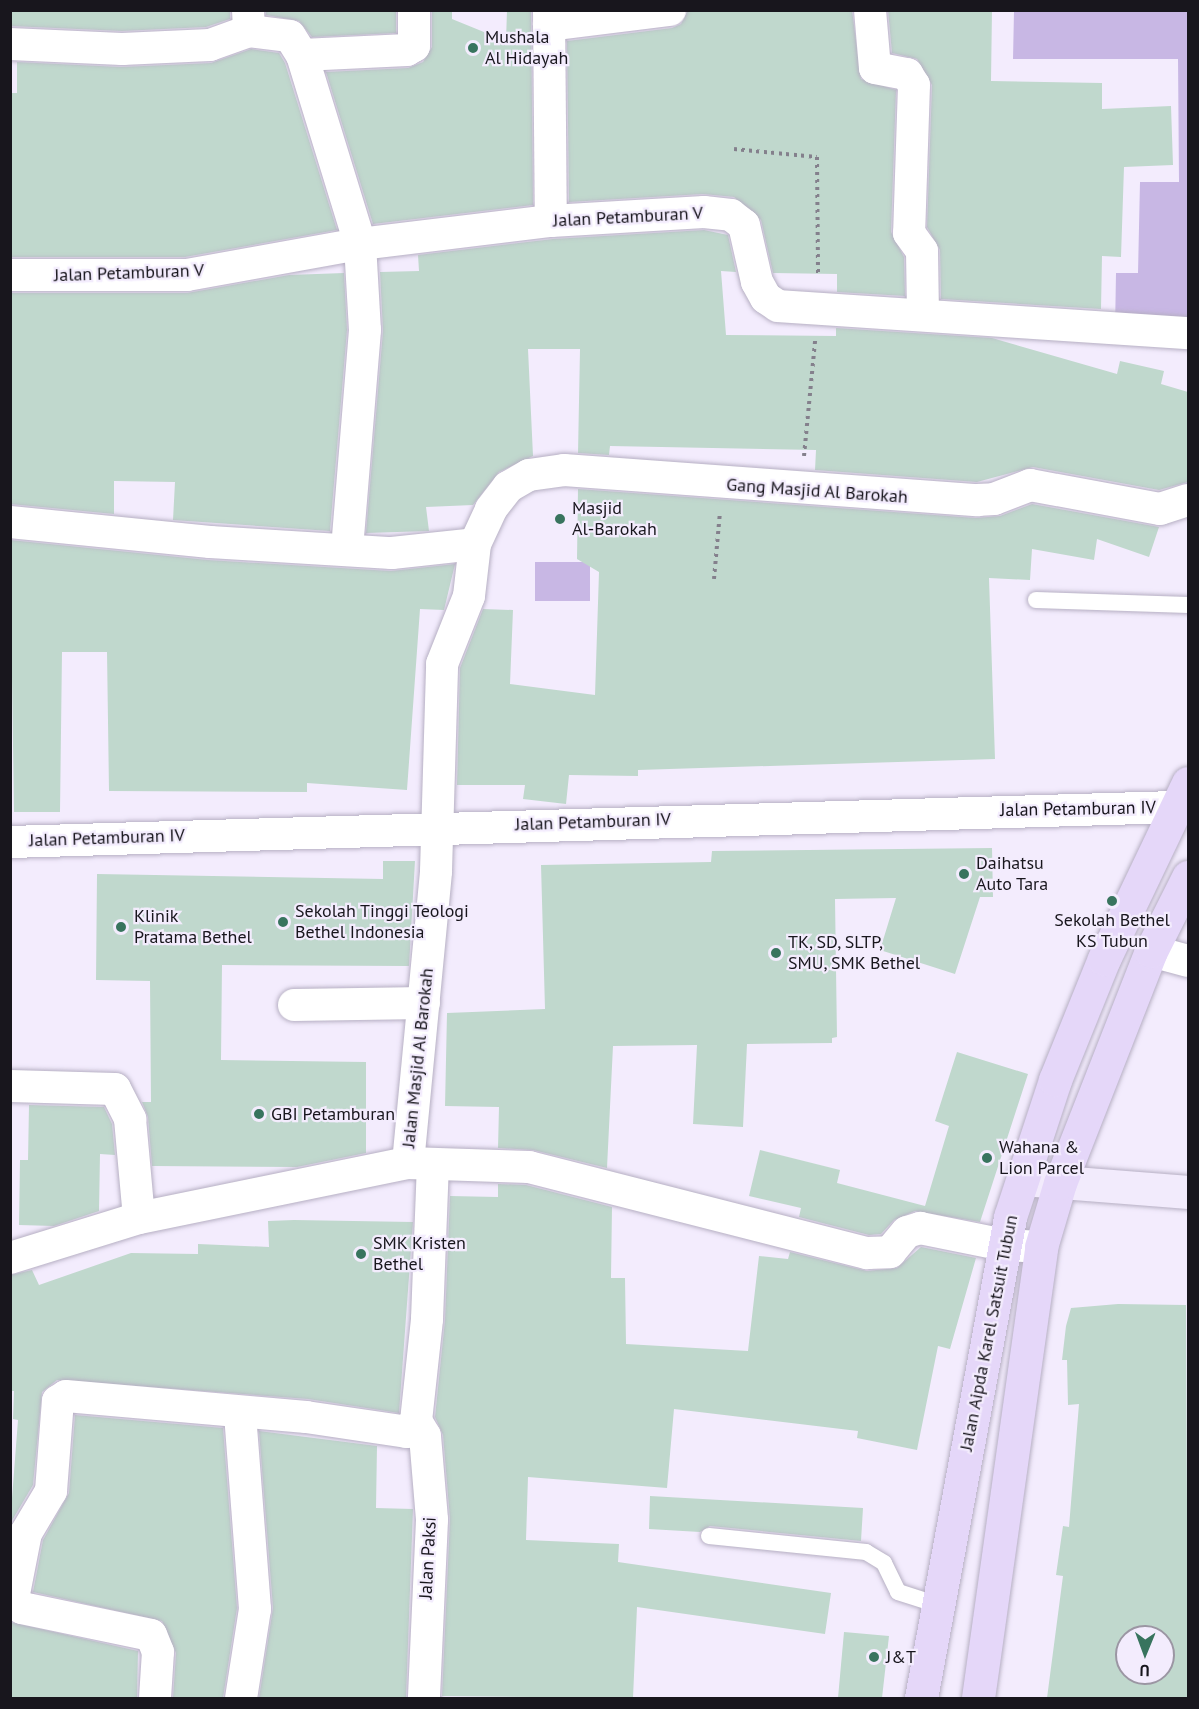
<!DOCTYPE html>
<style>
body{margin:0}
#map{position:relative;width:1199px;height:1709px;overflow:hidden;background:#f3ecfd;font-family:"PT Sans",sans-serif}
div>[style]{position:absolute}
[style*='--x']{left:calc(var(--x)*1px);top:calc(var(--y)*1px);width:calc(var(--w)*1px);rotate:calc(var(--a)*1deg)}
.green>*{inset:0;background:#c8b7e4}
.building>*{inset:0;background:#c0d8cd}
.path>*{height:4px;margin-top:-2px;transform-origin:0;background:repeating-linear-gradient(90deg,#84808c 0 3px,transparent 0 7.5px)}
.roads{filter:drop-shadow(0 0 2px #b6afc3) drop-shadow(0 0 2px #b6afc3)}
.lane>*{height:16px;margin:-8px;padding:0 8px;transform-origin:8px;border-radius:8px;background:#fff}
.street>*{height:32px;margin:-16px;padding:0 16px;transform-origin:16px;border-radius:16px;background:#fff}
.secondary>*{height:33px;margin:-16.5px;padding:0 16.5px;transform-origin:16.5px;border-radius:16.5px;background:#f2ebfc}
.primary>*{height:33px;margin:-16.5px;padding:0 16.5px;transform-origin:16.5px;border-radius:16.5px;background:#e5d7f9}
.dots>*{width:16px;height:16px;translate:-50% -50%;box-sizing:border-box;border:3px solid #f3ecfd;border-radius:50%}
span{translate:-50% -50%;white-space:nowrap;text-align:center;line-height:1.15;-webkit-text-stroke:4.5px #f3ecfd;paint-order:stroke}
.poi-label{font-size:18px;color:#18161d}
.left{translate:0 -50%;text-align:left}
.street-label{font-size:18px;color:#18161d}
.frame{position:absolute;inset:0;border:12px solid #18161d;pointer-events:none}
.north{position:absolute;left:1115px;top:1625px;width:60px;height:60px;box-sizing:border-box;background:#f3ecfd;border:2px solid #9b96a3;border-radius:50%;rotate:181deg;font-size:16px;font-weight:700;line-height:24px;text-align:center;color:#18161d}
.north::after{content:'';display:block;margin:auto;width:21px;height:27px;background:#38745e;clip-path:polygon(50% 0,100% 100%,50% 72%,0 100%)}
</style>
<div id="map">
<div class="green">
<div style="clip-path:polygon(1014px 11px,1188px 11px,1188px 330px,1115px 330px,1116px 273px,1138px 273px,1140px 182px,1179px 182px,1178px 59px,1013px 59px)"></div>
<div style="clip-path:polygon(535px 562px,590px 562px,590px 601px,535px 601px)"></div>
</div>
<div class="building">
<div style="clip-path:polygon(10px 10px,230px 10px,230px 19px,206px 27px,122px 31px,10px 26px)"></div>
<div style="clip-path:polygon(266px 10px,396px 10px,396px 33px,312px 37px,299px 21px,266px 15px)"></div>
<div style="clip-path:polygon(432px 10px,452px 10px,452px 19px,506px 41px,507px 10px,531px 10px,533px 205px,373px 224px,326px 72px,408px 68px,423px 62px,432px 47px)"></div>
<div style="clip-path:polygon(688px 10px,852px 10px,861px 79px,896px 90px,891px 232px,904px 257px,905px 296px,837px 292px,837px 274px,773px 273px,761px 220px,734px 197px,703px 194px,569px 202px,567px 41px,672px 28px,681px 24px)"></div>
<div style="clip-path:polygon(888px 10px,992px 10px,991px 81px,1102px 83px,1102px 109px,1171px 106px,1173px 165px,1124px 167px,1121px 257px,1102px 256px,1101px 309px,941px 299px,940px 250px,927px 227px,932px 85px,917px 59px,892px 53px)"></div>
<div style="clip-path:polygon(251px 49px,279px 53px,285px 63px,337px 230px,185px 257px,10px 257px,10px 93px,17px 93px,17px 62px,121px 67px,211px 63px)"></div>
<div style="clip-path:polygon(704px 230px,728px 235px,736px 272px,721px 271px,726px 335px,836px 336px,836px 328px,992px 338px,1117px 374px,1120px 361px,1164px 371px,1161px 384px,1188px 392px,1188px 482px,1159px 490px,1033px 467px,977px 482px,815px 470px,816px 450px,610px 446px,609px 455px,578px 453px,580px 349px,528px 349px,533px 456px,499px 472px,473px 505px,426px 507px,429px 531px,366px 533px,383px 331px,380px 272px,419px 271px,418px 255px,553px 239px)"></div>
<div style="clip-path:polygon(344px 273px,347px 330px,330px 531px,173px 520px,175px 482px,114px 481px,114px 514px,10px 504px,10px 293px,187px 293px,289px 275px)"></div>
<div style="clip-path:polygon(578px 489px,976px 518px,1000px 516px,1032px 504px,1159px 527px,1149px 557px,1097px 539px,1094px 560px,1032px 549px,1030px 580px,989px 578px,995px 759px,638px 770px,638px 776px,569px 775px,566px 804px,523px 799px,525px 785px,457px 785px,460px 668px,483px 609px,513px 610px,510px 684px,595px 695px,599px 572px,577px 559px)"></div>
<div style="clip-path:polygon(10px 540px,208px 560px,391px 571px,455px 564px,444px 610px,420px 609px,407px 790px,307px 783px,307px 792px,109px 791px,107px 652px,62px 652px,60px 812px,14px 812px)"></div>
<div style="clip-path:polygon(992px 848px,993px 897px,980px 897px,955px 974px,880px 950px,896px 898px,835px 899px,837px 1037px,832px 1038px,832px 1043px,747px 1044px,743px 1127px,693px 1124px,697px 1045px,613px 1046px,607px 1168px,533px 1150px,498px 1148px,499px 1107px,445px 1106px,447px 1013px,545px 1009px,541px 865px,711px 862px,712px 851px)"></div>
<div style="clip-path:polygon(383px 861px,415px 861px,409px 966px,222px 965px,221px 1060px,366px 1062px,366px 1153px,297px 1167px,152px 1166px,148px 1117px,142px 1102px,151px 1102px,150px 981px,96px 980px,97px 874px,383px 879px)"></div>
<div style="clip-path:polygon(957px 1052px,1028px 1074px,980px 1222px,915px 1211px,894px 1220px,881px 1234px,869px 1235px,799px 1217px,801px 1208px,749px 1196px,760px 1150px,840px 1170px,837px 1183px,925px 1206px,949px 1126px,935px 1121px)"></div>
<div style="clip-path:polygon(29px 1105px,104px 1107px,112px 1124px,115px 1155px,100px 1154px,99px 1211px,54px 1226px,19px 1225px,20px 1160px,28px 1160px)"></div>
<div style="clip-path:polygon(498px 1184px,526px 1185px,612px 1207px,611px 1278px,625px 1278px,626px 1344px,748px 1351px,759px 1256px,788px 1259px,790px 1252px,867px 1271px,897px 1268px,921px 1247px,976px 1258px,950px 1349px,938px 1346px,917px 1450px,857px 1438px,858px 1431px,674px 1409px,667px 1488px,528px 1477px,526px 1540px,619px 1544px,618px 1562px,831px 1593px,825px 1634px,637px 1607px,633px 1698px,442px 1696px,450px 1519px,443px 1435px,435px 1417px,445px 1320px,450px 1196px,498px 1197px)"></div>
<div style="clip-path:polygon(294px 1220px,413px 1222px,399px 1413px,308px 1399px,57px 1380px,42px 1392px,33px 1485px,10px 1524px,18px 1420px,13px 1419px,14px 1391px,10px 1391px,10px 1275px,32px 1270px,39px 1285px,131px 1253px,198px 1254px,198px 1244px,269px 1247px,268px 1221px)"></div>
<div style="clip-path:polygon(evenodd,1118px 1304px,1186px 1305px,1188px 1698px,1047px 1698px,1063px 1576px,1056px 1575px,1063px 1526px,1069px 1527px,1079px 1404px,1068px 1405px,1067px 1360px,1062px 1360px,1066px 1326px,1071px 1308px,1118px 1304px,1127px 1637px,1163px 1637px,1163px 1673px,1127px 1673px,1127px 1637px)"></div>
<div style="clip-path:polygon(75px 1415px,223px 1428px,237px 1608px,223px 1698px,173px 1698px,176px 1653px,162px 1621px,33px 1592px,43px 1540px,69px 1493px)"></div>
<div style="clip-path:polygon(259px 1431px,377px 1446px,376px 1508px,413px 1509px,406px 1698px,259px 1698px,273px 1608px)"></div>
<div style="clip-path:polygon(650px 1496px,863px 1508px,861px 1541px,710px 1526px,700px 1532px,649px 1529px)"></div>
<div style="clip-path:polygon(10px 1622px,138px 1651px,137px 1698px,10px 1698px)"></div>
<div style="clip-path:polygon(844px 1632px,889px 1636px,882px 1698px,838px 1698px)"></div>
</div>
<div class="path">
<div style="--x:734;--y:149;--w:83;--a:5.5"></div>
<div style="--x:817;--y:157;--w:120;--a:89.5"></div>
<div style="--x:804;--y:456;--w:116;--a:-84.5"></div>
<div style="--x:714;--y:579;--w:67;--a:-84.9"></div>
</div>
<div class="roads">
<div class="lane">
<div style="--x:1036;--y:600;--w:152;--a:1.9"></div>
<div style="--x:709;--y:1536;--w:158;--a:5.8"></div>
<div style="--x:866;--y:1552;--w:21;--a:31"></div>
<div style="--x:884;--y:1563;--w:32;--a:64"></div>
<div style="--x:898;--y:1592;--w:43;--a:17.6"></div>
</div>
<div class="street">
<div style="--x:248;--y:10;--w:21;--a:87"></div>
<div style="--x:249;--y:31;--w:41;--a:7"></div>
<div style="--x:290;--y:36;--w:22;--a:58"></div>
<div style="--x:302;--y:55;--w:198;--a:72.9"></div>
<div style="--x:360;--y:244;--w:86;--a:86.7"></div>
<div style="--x:365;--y:330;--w:220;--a:94.7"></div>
<div style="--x:549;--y:10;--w:211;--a:89.5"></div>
<div style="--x:870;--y:10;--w:58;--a:85.1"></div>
<div style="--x:875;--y:68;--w:33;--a:11"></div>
<div style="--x:907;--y:74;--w:13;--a:58"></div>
<div style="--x:914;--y:85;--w:148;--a:91.9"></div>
<div style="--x:909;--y:233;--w:22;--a:54"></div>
<div style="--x:922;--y:251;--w:64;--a:89.1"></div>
<div style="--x:549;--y:25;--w:122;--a:-7.1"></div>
<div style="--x:10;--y:44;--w:112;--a:2.6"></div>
<div style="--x:122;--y:49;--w:88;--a:-2.6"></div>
<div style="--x:210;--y:45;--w:41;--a:-19.7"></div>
<div style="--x:302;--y:55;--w:105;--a:-2.7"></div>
<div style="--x:407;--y:50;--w:8;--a:-30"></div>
<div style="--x:414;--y:46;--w:36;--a:-90"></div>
<div style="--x:10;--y:275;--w:177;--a:0"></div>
<div style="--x:187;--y:275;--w:176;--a:-10.2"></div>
<div style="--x:360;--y:244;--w:192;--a:-6.9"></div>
<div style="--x:551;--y:221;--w:153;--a:-3.4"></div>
<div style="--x:704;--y:212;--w:27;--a:6"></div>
<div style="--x:731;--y:215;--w:16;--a:38"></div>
<div style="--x:744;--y:225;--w:58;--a:77.2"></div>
<div style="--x:757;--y:282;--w:18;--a:61"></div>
<div style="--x:766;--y:298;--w:14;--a:34"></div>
<div style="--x:778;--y:306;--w:411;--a:3.8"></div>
<div style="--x:10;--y:522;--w:201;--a:5.7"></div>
<div style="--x:210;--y:542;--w:182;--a:3.5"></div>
<div style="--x:392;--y:553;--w:83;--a:-6.2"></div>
<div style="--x:10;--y:842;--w:1166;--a:-1.72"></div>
<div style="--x:1151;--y:951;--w:38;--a:15"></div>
<div style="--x:294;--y:1005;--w:130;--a:-0.9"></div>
<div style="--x:10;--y:1086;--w:105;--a:1.6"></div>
<div style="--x:115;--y:1089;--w:34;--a:63"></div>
<div style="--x:130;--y:1119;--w:99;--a:84.8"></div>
<div style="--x:408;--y:1163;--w:293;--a:-84.5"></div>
<div style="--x:436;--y:871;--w:207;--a:-88.3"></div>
<div style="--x:442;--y:664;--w:73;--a:-68.3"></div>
<div style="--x:469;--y:596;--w:52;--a:-83.4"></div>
<div style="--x:475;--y:544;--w:38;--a:-65"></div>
<div style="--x:491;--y:509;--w:28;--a:-52"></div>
<div style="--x:508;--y:487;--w:24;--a:-30"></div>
<div style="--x:529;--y:475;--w:35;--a:-8"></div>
<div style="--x:564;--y:470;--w:414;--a:4.2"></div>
<div style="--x:977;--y:500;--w:17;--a:-3"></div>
<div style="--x:994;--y:499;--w:39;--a:-21"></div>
<div style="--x:1030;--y:485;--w:132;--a:10.5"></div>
<div style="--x:1160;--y:509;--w:29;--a:-18"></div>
<div style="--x:10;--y:1258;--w:135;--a:-17.2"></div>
<div style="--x:139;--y:1218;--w:275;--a:-11.6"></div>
<div style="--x:408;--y:1163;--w:121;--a:1.9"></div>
<div style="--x:529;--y:1167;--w:349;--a:14.3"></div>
<div style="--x:867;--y:1253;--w:23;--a:-2"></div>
<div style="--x:890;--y:1252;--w:26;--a:-50"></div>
<div style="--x:907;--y:1232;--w:14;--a:-17"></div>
<div style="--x:920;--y:1228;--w:86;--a:11.4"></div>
<div style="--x:1004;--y:1245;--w:37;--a:3"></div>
<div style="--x:240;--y:1414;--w:196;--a:85.6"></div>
<div style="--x:255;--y:1609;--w:90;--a:98.9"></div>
<div style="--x:416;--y:1421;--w:17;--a:59"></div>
<div style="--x:425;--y:1436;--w:84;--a:85.2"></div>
<div style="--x:432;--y:1520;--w:178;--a:92.6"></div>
<div style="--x:155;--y:1698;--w:46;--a:-86.3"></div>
<div style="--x:158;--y:1652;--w:18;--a:-112"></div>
<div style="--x:151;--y:1635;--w:132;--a:-168.2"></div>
<div style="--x:22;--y:1608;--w:13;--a:-135"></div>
<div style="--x:13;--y:1599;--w:67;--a:-78.9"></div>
<div style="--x:26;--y:1533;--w:49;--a:-59.2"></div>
<div style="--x:51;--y:1491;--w:90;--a:-85.6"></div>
<div style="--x:58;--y:1401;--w:9;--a:-32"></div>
<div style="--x:66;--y:1396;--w:241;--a:5"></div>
<div style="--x:306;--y:1417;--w:102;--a:8.4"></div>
<div style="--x:407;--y:1432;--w:14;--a:-51"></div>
<div style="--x:416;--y:1421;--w:103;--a:-83.8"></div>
<div style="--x:427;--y:1319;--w:155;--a:-87.8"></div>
</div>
<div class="secondary">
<div style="--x:1023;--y:1179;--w:166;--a:4.5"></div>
</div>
<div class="primary">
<div style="--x:921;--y:1698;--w:489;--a:-79.5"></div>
<div style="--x:1010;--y:1217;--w:144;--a:-71.8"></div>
<div style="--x:1055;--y:1080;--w:131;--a:-68"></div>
<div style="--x:1104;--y:959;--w:195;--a:-64.5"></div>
<div style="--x:978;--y:1698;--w:455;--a:-82"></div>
<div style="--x:1041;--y:1247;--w:67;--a:-73.5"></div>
<div style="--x:1060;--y:1183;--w:249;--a:-68.6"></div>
<div style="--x:1151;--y:951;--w:83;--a:-63.4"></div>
</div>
</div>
<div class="dots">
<div style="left:473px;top:48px;background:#38745e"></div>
<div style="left:560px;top:519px;background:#38745e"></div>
<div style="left:964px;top:874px;background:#38745e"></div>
<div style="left:1112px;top:901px;background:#38745e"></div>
<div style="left:283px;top:922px;background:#38745e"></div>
<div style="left:121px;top:927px;background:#38745e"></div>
<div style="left:776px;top:953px;background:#38745e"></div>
<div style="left:259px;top:1114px;background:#38745e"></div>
<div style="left:987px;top:1158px;background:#38745e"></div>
<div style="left:361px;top:1254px;background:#38745e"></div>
<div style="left:874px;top:1657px;background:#38745e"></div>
</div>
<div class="poi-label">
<span class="left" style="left:485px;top:48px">Mushala<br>Al Hidayah</span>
<span class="left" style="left:572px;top:519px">Masjid<br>Al-Barokah</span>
<span class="left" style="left:976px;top:874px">Daihatsu<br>Auto Tara</span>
<span class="left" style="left:295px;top:922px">Sekolah Tinggi Teologi<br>Bethel Indonesia</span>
<span class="left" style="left:134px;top:927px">Klinik<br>Pratama Bethel</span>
<span style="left:1112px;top:931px">Sekolah Bethel<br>KS Tubun</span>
<span class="left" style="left:788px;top:953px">TK, SD, SLTP,<br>SMU, SMK Bethel</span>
<span class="left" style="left:271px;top:1114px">GBI Petamburan</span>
<span class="left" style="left:999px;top:1158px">Wahana &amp;<br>Lion Parcel</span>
<span class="left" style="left:373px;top:1254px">SMK Kristen<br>Bethel</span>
<span class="left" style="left:886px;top:1657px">J&amp;T</span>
</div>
<div class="street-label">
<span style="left:628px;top:217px;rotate:-3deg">Jalan Petamburan V</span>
<span style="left:129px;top:273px;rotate:-2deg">Jalan Petamburan V</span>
<span style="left:817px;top:491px;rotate:4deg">Gang Masjid Al Barokah</span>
<span style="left:1078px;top:809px;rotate:-1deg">Jalan Petamburan IV</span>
<span style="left:593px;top:822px;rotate:-2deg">Jalan Petamburan IV</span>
<span style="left:107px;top:838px;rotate:-2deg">Jalan Petamburan IV</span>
<span style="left:418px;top:1058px;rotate:-84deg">Jalan Masjid Al Barokah</span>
<span style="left:989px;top:1333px;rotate:-79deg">Jalan Aipda Karel Satsuit Tubun</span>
<span style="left:428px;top:1558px;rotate:-87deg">Jalan Paksi</span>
</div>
<div class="frame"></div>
<div class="north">U</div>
</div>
